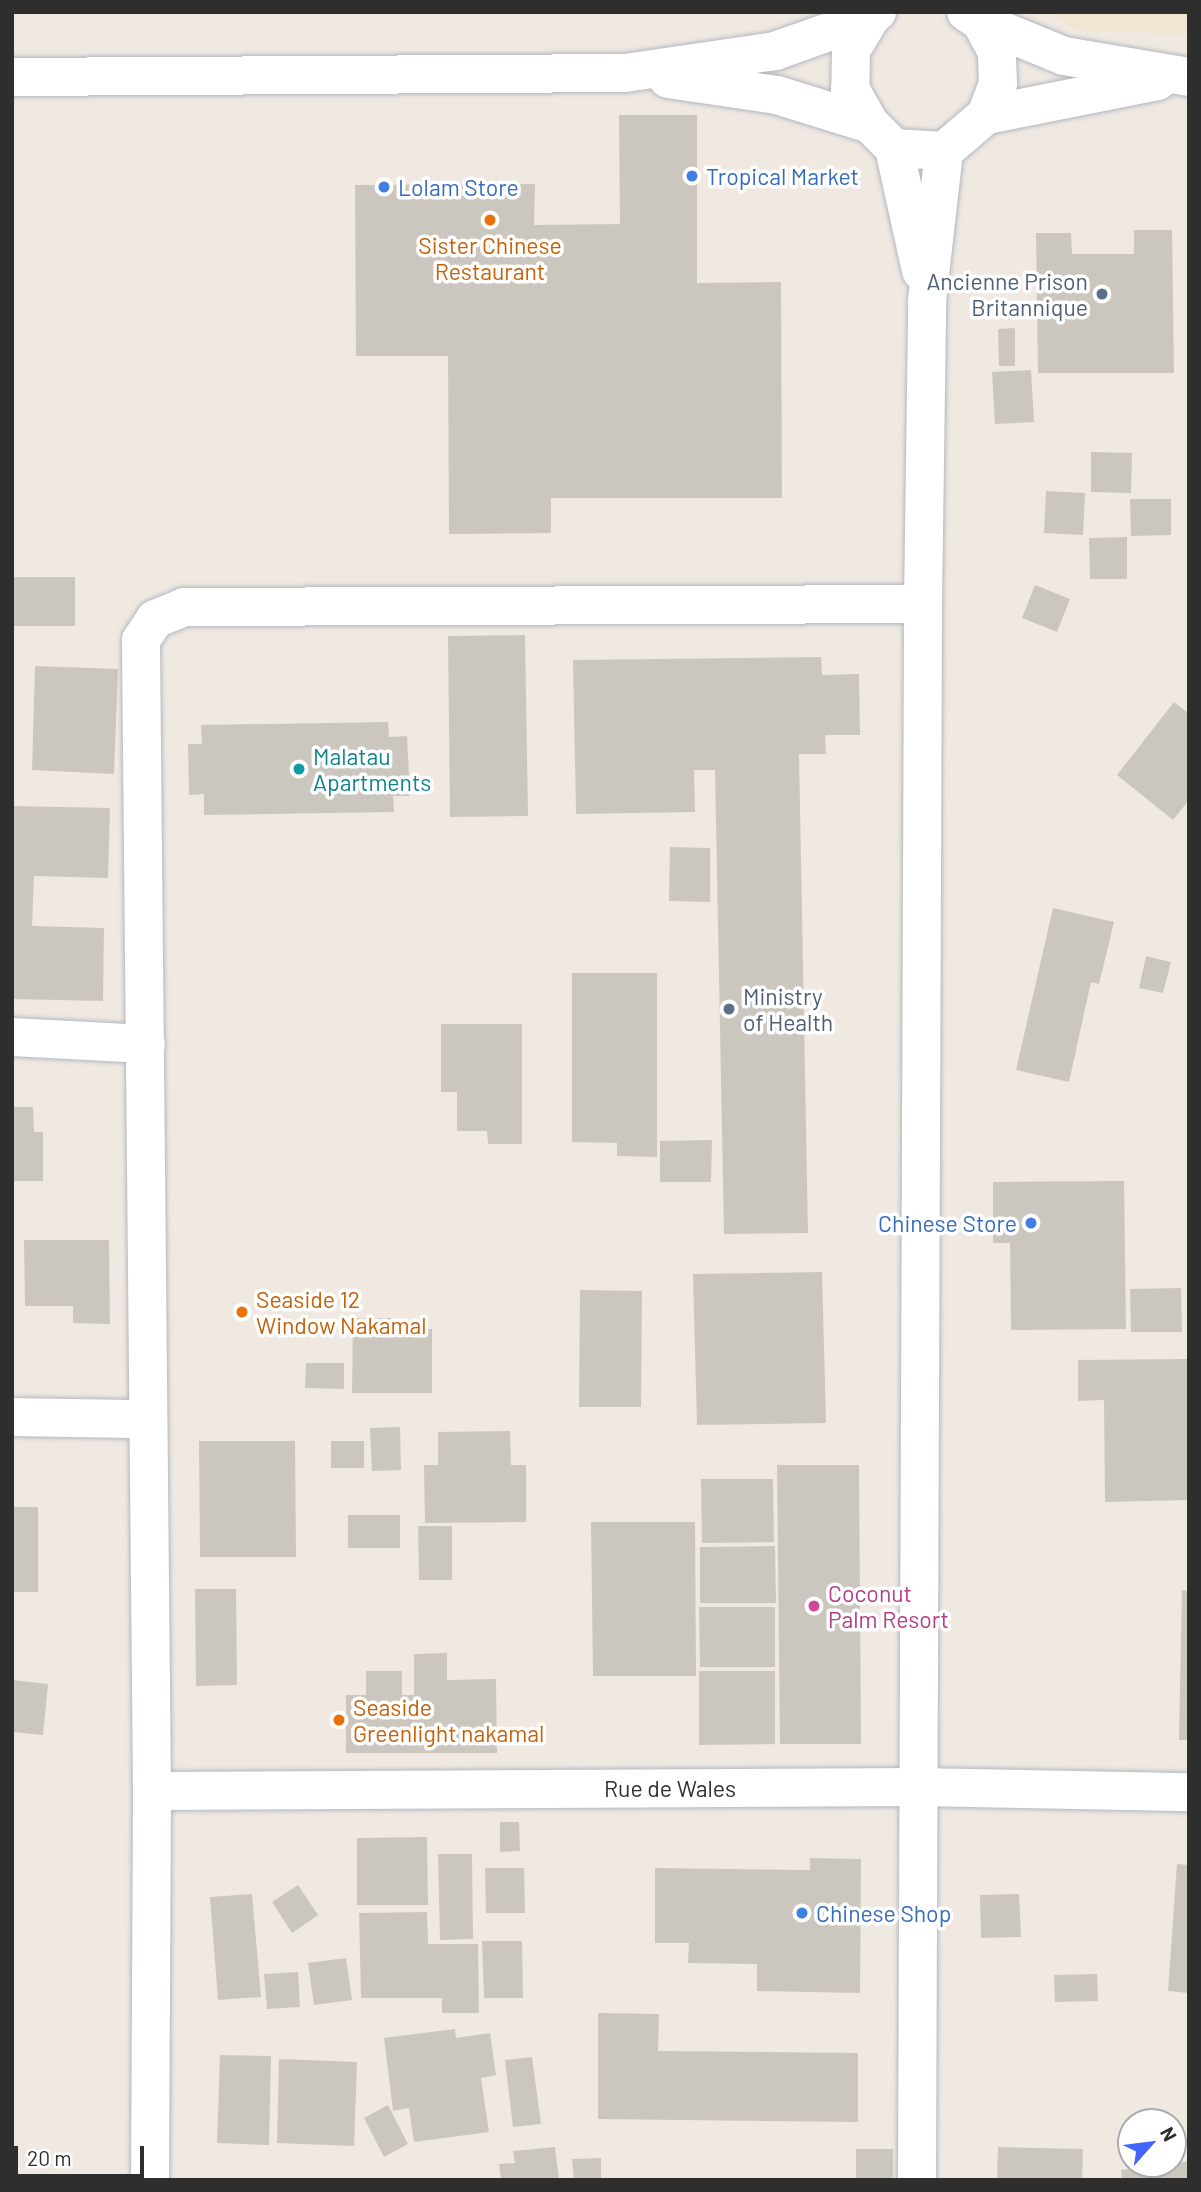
<!DOCTYPE html>
<style>
body{margin:0}
#map{position:relative;width:1201px;height:2192px;overflow:hidden;background:#efe9e1;font-family:Barlow,sans-serif}
div>[style]{position:absolute}
[style*='--x']{left:calc(var(--x)*1px);top:calc(var(--y)*1px);width:calc(var(--w)*1px);rotate:calc(var(--a)*1deg)}
.education>*{inset:0;background:#f0e6d1}
.building>*{inset:0;background:#cbc7bf}
.roads{filter:drop-shadow(0 0 2px #b4b7c1) drop-shadow(0 0 2px #b4b7c1)}
.minor>*{height:38px;margin:-19px;padding:0 19px;transform-origin:19px;border-radius:19px;background:#fff}
.tertiary>*{height:38px;margin:-19px;padding:0 19px;transform-origin:19px;border-radius:19px;background:#fff}
.dots>*{width:19px;height:19px;translate:-50% -50%;box-sizing:border-box;border:4px solid #fff;border-radius:50%}
span{translate:-50% -50%;white-space:nowrap;text-align:center;line-height:1.15;-webkit-text-stroke:7px #fff;paint-order:stroke}
.shop-label{font-size:23px;color:#366cbe}
.left{translate:0 -50%;text-align:left}
.right{translate:-100% -50%;text-align:right}
.food-label{font-size:23px;color:#c56008}
.service-label{font-size:23px;color:#4e5e75}
.culture-label{font-size:23px;color:#0d838f}
.hotel-label{font-size:23px;color:#b23c85}
.street-label{font-size:23px;color:#2e2e2e}
.frame{position:absolute;inset:0;border:14px solid #2e2e2e;pointer-events:none}
.north{position:absolute;left:1117px;top:2108px;width:70px;height:70px;box-sizing:border-box;background:#fff;border:2px solid #ababab;border-radius:50%;rotate:62deg;font-size:19px;font-weight:700;line-height:28px;text-align:center;color:#2e2e2e}
.north::after{content:'';display:block;margin:auto;width:24px;height:32px;background:#4264fb;clip-path:polygon(50% 0,100% 100%,50% 72%,0 100%)}
.scale{position:absolute;left:14px;top:2146px;width:130px;height:32px;box-sizing:border-box;border:4px solid #2e2e2e;border-top:0;padding-left:9px;font-size:21px;line-height:24px;white-space:nowrap;color:#2e2e2e;-webkit-text-stroke:5px #fff;paint-order:stroke}
</style>
<div id="map">
<div class="education">
<div style="clip-path:polygon(1048px 12px,1189px 12px,1189px 34px,1077px 30px)"></div>
</div>
<div class="building">
<div style="clip-path:polygon(619px 115px,697px 115px,697px 283px,781px 282px,782px 498px,551px 498px,551px 533px,449px 534px,448px 356px,356px 356px,355px 185px,535px 184px,534px 225px,620px 224px)"></div>
<div style="clip-path:polygon(1134px 230px,1172px 230px,1174px 373px,1038px 373px,1036px 233px,1071px 233px,1072px 254px,1134px 254px)"></div>
<div style="clip-path:polygon(1015px 328px,1015px 366px,999px 366px,998px 329px)"></div>
<div style="clip-path:polygon(1031px 370px,1034px 422px,995px 424px,992px 372px)"></div>
<div style="clip-path:polygon(1091px 452px,1132px 453px,1131px 493px,1091px 492px)"></div>
<div style="clip-path:polygon(1046px 491px,1085px 493px,1083px 535px,1044px 533px)"></div>
<div style="clip-path:polygon(1130px 499px,1171px 499px,1171px 535px,1131px 536px)"></div>
<div style="clip-path:polygon(1127px 537px,1127px 579px,1090px 579px,1089px 538px)"></div>
<div style="clip-path:polygon(12px 577px,75px 577px,75px 626px,12px 626px)"></div>
<div style="clip-path:polygon(1035px 585px,1070px 599px,1057px 632px,1022px 618px)"></div>
<div style="clip-path:polygon(525px 635px,528px 816px,450px 817px,448px 636px)"></div>
<div style="clip-path:polygon(821px 657px,822px 675px,859px 674px,860px 735px,825px 735px,826px 754px,799px 754px,808px 1233px,724px 1234px,715px 770px,694px 770px,695px 812px,576px 814px,573px 660px)"></div>
<div style="clip-path:polygon(35px 666px,118px 669px,114px 774px,32px 770px)"></div>
<div style="clip-path:polygon(1174px 702px,1189px 714px,1189px 800px,1173px 820px,1117px 775px)"></div>
<div style="clip-path:polygon(388px 722px,389px 737px,407px 736px,410px 796px,393px 796px,394px 812px,204px 815px,204px 794px,189px 795px,188px 744px,202px 744px,201px 725px)"></div>
<div style="clip-path:polygon(12px 806px,110px 808px,108px 878px,34px 876px,32px 926px,104px 928px,103px 1001px,12px 999px)"></div>
<div style="clip-path:polygon(670px 847px,710px 848px,710px 902px,669px 901px)"></div>
<div style="clip-path:polygon(1053px 908px,1114px 922px,1099px 984px,1091px 982px,1069px 1082px,1016px 1070px)"></div>
<div style="clip-path:polygon(1146px 956px,1171px 962px,1163px 993px,1139px 988px)"></div>
<div style="clip-path:polygon(572px 973px,657px 973px,657px 1157px,617px 1156px,617px 1143px,572px 1142px)"></div>
<div style="clip-path:polygon(441px 1024px,522px 1024px,522px 1144px,488px 1144px,487px 1131px,457px 1131px,457px 1092px,441px 1092px)"></div>
<div style="clip-path:polygon(12px 1107px,33px 1107px,34px 1132px,43px 1132px,43px 1181px,12px 1181px)"></div>
<div style="clip-path:polygon(712px 1140px,711px 1182px,660px 1182px,660px 1141px)"></div>
<div style="clip-path:polygon(1124px 1181px,1126px 1329px,1011px 1330px,1010px 1243px,993px 1243px,993px 1182px)"></div>
<div style="clip-path:polygon(24px 1240px,109px 1240px,110px 1324px,73px 1323px,73px 1306px,25px 1306px)"></div>
<div style="clip-path:polygon(822px 1272px,826px 1423px,697px 1425px,693px 1274px)"></div>
<div style="clip-path:polygon(1181px 1288px,1182px 1332px,1131px 1332px,1130px 1289px)"></div>
<div style="clip-path:polygon(580px 1290px,642px 1291px,641px 1407px,579px 1407px)"></div>
<div style="clip-path:polygon(353px 1318px,391px 1318px,391px 1330px,432px 1329px,432px 1393px,352px 1393px)"></div>
<div style="clip-path:polygon(1189px 1359px,1189px 1500px,1105px 1502px,1104px 1400px,1078px 1401px,1078px 1360px)"></div>
<div style="clip-path:polygon(306px 1363px,344px 1363px,344px 1389px,305px 1388px)"></div>
<div style="clip-path:polygon(400px 1427px,401px 1470px,372px 1471px,370px 1428px)"></div>
<div style="clip-path:polygon(510px 1431px,511px 1465px,526px 1465px,526px 1522px,425px 1523px,424px 1465px,438px 1465px,438px 1432px)"></div>
<div style="clip-path:polygon(199px 1441px,295px 1441px,296px 1557px,200px 1557px)"></div>
<div style="clip-path:polygon(331px 1441px,364px 1441px,364px 1468px,331px 1468px)"></div>
<div style="clip-path:polygon(777px 1465px,859px 1465px,861px 1744px,780px 1744px)"></div>
<div style="clip-path:polygon(701px 1479px,773px 1479px,774px 1542px,702px 1543px)"></div>
<div style="clip-path:polygon(12px 1507px,38px 1507px,38px 1592px,12px 1592px)"></div>
<div style="clip-path:polygon(348px 1515px,400px 1515px,400px 1548px,348px 1548px)"></div>
<div style="clip-path:polygon(591px 1522px,695px 1522px,696px 1676px,593px 1676px)"></div>
<div style="clip-path:polygon(418px 1526px,452px 1526px,452px 1580px,419px 1580px)"></div>
<div style="clip-path:polygon(775px 1546px,776px 1603px,700px 1603px,700px 1547px)"></div>
<div style="clip-path:polygon(195px 1589px,236px 1589px,237px 1685px,196px 1686px)"></div>
<div style="clip-path:polygon(1182px 1590px,1189px 1591px,1189px 1740px,1179px 1740px)"></div>
<div style="clip-path:polygon(699px 1607px,775px 1607px,775px 1667px,700px 1667px)"></div>
<div style="clip-path:polygon(447px 1653px,447px 1680px,496px 1679px,497px 1753px,346px 1753px,346px 1695px,366px 1695px,366px 1671px,402px 1671px,402px 1695px,414px 1695px,414px 1654px)"></div>
<div style="clip-path:polygon(699px 1671px,775px 1671px,775px 1744px,699px 1745px)"></div>
<div style="clip-path:polygon(12px 1680px,48px 1684px,43px 1735px,12px 1732px)"></div>
<div style="clip-path:polygon(500px 1822px,519px 1822px,520px 1851px,500px 1852px)"></div>
<div style="clip-path:polygon(427px 1837px,428px 1905px,357px 1905px,357px 1838px)"></div>
<div style="clip-path:polygon(438px 1854px,472px 1854px,473px 1939px,440px 1940px)"></div>
<div style="clip-path:polygon(810px 1858px,861px 1859px,860px 1993px,757px 1991px,757px 1964px,688px 1963px,689px 1943px,655px 1943px,655px 1868px,810px 1870px)"></div>
<div style="clip-path:polygon(1177px 1864px,1189px 1865px,1189px 1993px,1168px 1991px)"></div>
<div style="clip-path:polygon(485px 1868px,524px 1868px,525px 1913px,486px 1913px)"></div>
<div style="clip-path:polygon(298px 1885px,318px 1915px,292px 1933px,272px 1902px)"></div>
<div style="clip-path:polygon(252px 1894px,261px 1997px,218px 2000px,210px 1897px)"></div>
<div style="clip-path:polygon(1019px 1894px,1021px 1937px,981px 1938px,980px 1895px)"></div>
<div style="clip-path:polygon(427px 1912px,428px 1944px,478px 1944px,479px 2013px,442px 2013px,442px 1998px,361px 1998px,359px 1913px)"></div>
<div style="clip-path:polygon(482px 1941px,522px 1941px,523px 1998px,484px 1998px)"></div>
<div style="clip-path:polygon(346px 1958px,352px 2000px,314px 2005px,308px 1963px)"></div>
<div style="clip-path:polygon(298px 1972px,300px 2007px,267px 2009px,264px 1974px)"></div>
<div style="clip-path:polygon(1097px 1974px,1098px 2001px,1055px 2002px,1054px 1975px)"></div>
<div style="clip-path:polygon(598px 2013px,659px 2014px,658px 2051px,858px 2053px,858px 2122px,598px 2119px)"></div>
<div style="clip-path:polygon(455px 2029px,456px 2038px,490px 2033px,496px 2075px,481px 2078px,489px 2132px,414px 2142px,409px 2108px,393px 2111px,384px 2038px)"></div>
<div style="clip-path:polygon(220px 2055px,271px 2056px,269px 2145px,217px 2143px)"></div>
<div style="clip-path:polygon(532px 2057px,541px 2124px,513px 2127px,505px 2060px)"></div>
<div style="clip-path:polygon(279px 2059px,357px 2062px,354px 2146px,277px 2143px)"></div>
<div style="clip-path:polygon(388px 2105px,408px 2144px,384px 2157px,364px 2118px)"></div>
<div style="clip-path:polygon(555px 2147px,559px 2180px,501px 2180px,499px 2164px,515px 2163px,513px 2151px)"></div>
<div style="clip-path:polygon(998px 2147px,1083px 2149px,1082px 2180px,997px 2180px)"></div>
<div style="clip-path:polygon(856px 2149px,893px 2149px,893px 2180px,856px 2180px)"></div>
<div style="clip-path:polygon(601px 2158px,601px 2180px,574px 2180px,572px 2159px)"></div>
<div style="clip-path:polygon(1189px 2161px,1189px 2180px,1122px 2180px,1121px 2170px)"></div>
</div>
<div class="roads">
<div class="minor">
<div style="--x:894;--y:148;--w:126;--a:77.6"></div>
<div style="--x:12;--y:1037;--w:134;--a:3"></div>
<div style="--x:12;--y:1417;--w:134;--a:0.9"></div>
<div style="--x:152;--y:1791;--w:765;--a:-0.3"></div>
<div style="--x:917;--y:1787;--w:272;--a:1.1"></div>
<div style="--x:150;--y:2180;--w:389;--a:-89.7"></div>
<div style="--x:152;--y:1791;--w:1151;--a:-90.55"></div>
<div style="--x:141;--y:640;--w:25;--a:-56"></div>
<div style="--x:155;--y:619;--w:31;--a:-22"></div>
<div style="--x:184;--y:607;--w:739;--a:-0.23"></div>
<div style="--x:917;--y:2180;--w:1576;--a:-89.78"></div>
<div style="--x:923;--y:604;--w:303;--a:-89.2"></div>
<div style="--x:927;--y:301;--w:151;--a:-83.5"></div>
</div>
<div class="tertiary">
<div style="--x:877;--y:12;--w:8;--a:140"></div>
<div style="--x:871;--y:17;--w:39;--a:121"></div>
<div style="--x:851;--y:50;--w:39;--a:91"></div>
<div style="--x:850;--y:89;--w:40;--a:60.3"></div>
<div style="--x:870;--y:124;--w:34;--a:45"></div>
<div style="--x:894;--y:148;--w:50;--a:3.4"></div>
<div style="--x:944;--y:151;--w:55;--a:-40.6"></div>
<div style="--x:986;--y:115;--w:33;--a:-69"></div>
<div style="--x:998;--y:84;--w:32;--a:-92"></div>
<div style="--x:997;--y:52;--w:34;--a:-118"></div>
<div style="--x:981;--y:22;--w:18;--a:-146"></div>
<div style="--x:981;--y:22;--w:90;--a:22.3"></div>
<div style="--x:1064;--y:56;--w:127;--a:9.5"></div>
<div style="--x:12;--y:77;--w:613;--a:-0.37"></div>
<div style="--x:625;--y:73;--w:152;--a:-8.3"></div>
<div style="--x:775;--y:51;--w:102;--a:-19.5"></div>
<div style="--x:668;--y:79;--w:110;--a:8.4"></div>
<div style="--x:777;--y:95;--w:97;--a:17.3"></div>
<div style="--x:986;--y:115;--w:175;--a:-11.2"></div>
</div>
</div>
<div class="dots">
<div style="left:692px;top:176px;background:#3f7fe0"></div>
<div style="left:384px;top:187px;background:#3f7fe0"></div>
<div style="left:490px;top:220px;background:#e8710a"></div>
<div style="left:1102px;top:294px;background:#5c6f8a"></div>
<div style="left:299px;top:769px;background:#0f9aa8"></div>
<div style="left:729px;top:1009px;background:#5c6f8a"></div>
<div style="left:1031px;top:1223px;background:#3f7fe0"></div>
<div style="left:242px;top:1312px;background:#e8710a"></div>
<div style="left:814px;top:1606px;background:#d1479c"></div>
<div style="left:339px;top:1720px;background:#e8710a"></div>
<div style="left:802px;top:1913px;background:#3f7fe0"></div>
</div>
<div class="shop-label">
<span class="left" style="left:706px;top:176px">Tropical Market</span>
<span class="left" style="left:398px;top:187px">Lolam Store</span>
<span class="right" style="left:1017px;top:1223px">Chinese Store</span>
<span class="left" style="left:816px;top:1913px">Chinese Shop</span>
</div>
<div class="food-label">
<span style="left:490px;top:258px">Sister Chinese<br>Restaurant</span>
<span class="left" style="left:256px;top:1312px">Seaside 12<br>Window Nakamal</span>
<span class="left" style="left:353px;top:1720px">Seaside<br>Greenlight nakamal</span>
</div>
<div class="service-label">
<span class="right" style="left:1088px;top:294px">Ancienne Prison<br>Britannique</span>
<span class="left" style="left:743px;top:1009px">Ministry<br>of Health</span>
</div>
<div class="culture-label">
<span class="left" style="left:313px;top:769px">Malatau<br>Apartments</span>
</div>
<div class="hotel-label">
<span class="left" style="left:828px;top:1606px">Coconut<br>Palm Resort</span>
</div>
<div class="street-label">
<span style="left:670px;top:1788px">Rue de Wales</span>
</div>
<div class="frame"></div>
<div class="north">N</div>
<div class="scale">20 m</div>
</div>
